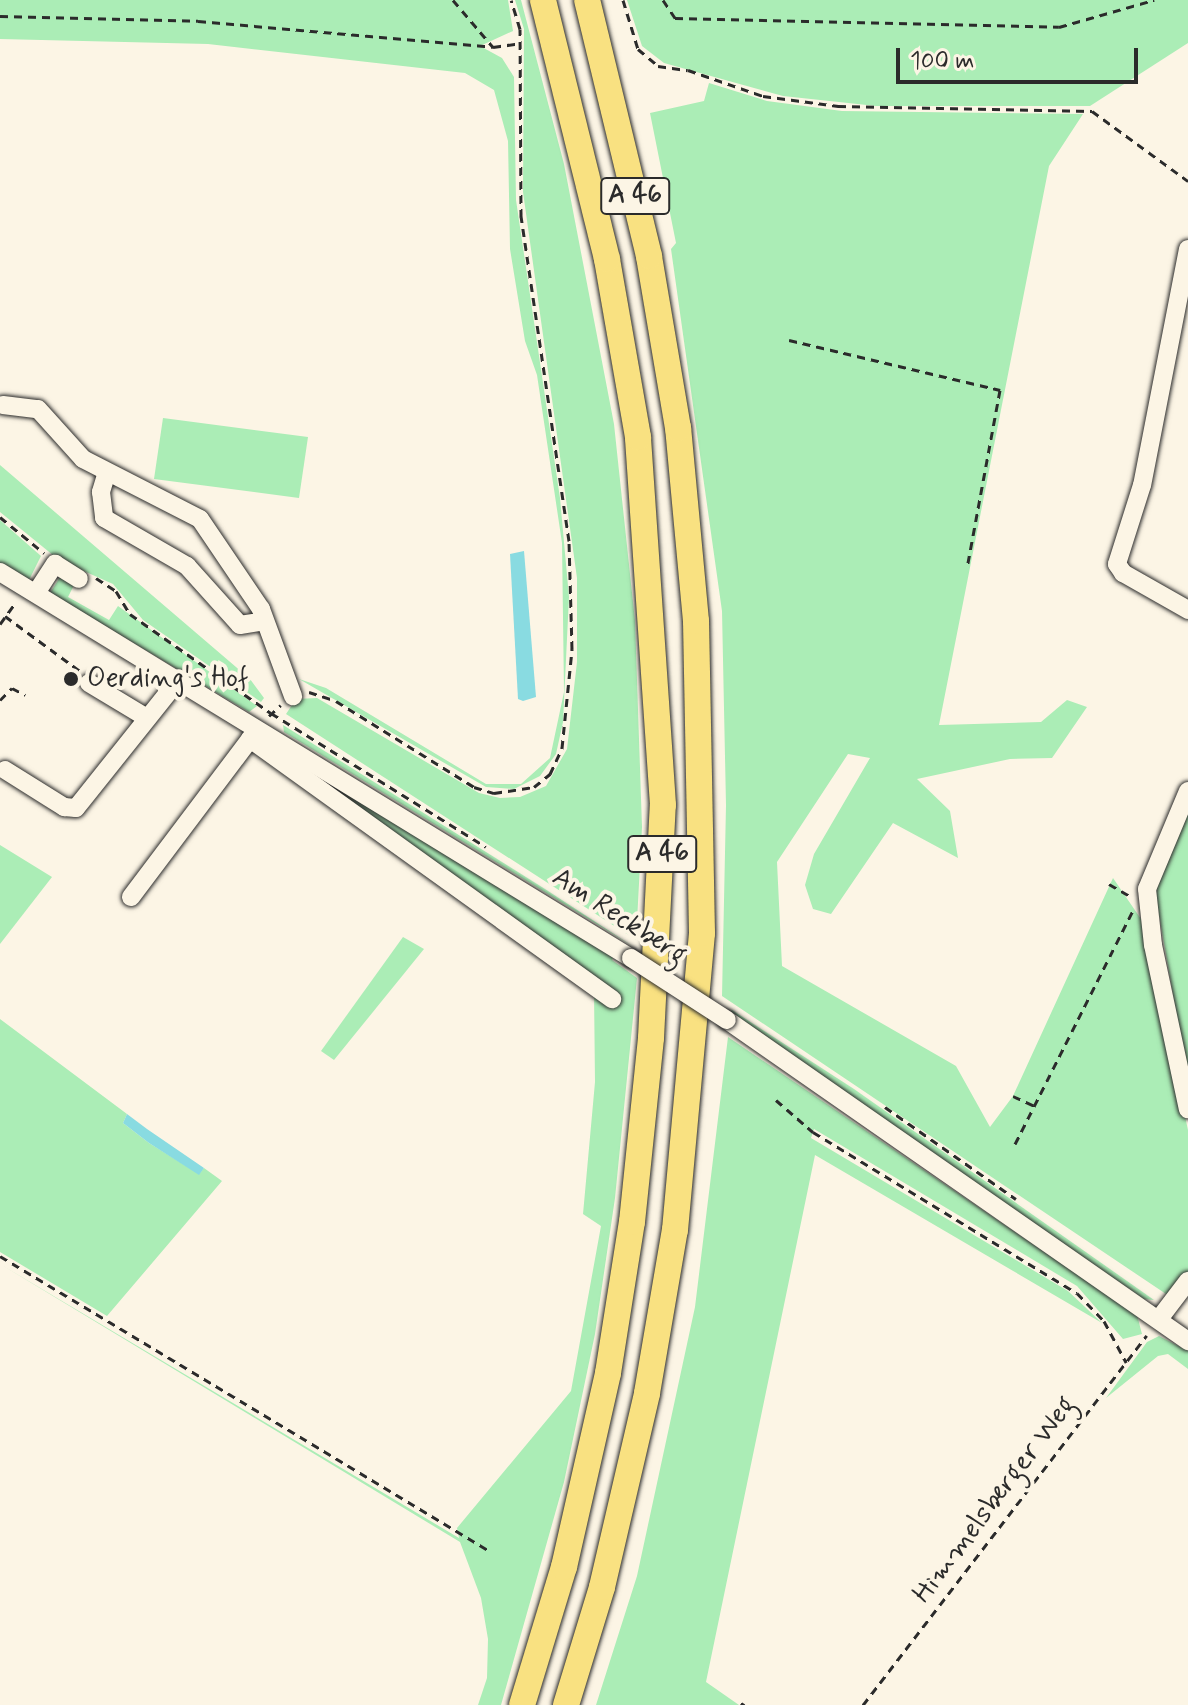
<!DOCTYPE html>
<style>
body{margin:0}
#map{position:relative;width:1188px;height:1705px;overflow:hidden;background:#fcf5e5;font-family:Mynerve,sans-serif}
div>[style]{position:absolute}
[style*='--x']{left:calc(var(--x)*1px);top:calc(var(--y)*1px);width:calc(var(--w)*1px);rotate:calc(var(--a)*1deg)}
.green>*{inset:0;background:#abedb6}
.water>*{inset:0;background:#89dbe1}
.path>*{height:3px;margin-top:-1.5px;transform-origin:0;background:repeating-linear-gradient(90deg,#2b2b2b 0 8px,transparent 0 14px)}
.roads{filter:drop-shadow(0 0 2px #2b2b2b) drop-shadow(0 0 2px #2b2b2b)}
.minor>*{height:18px;margin:-9px;padding:0 9px;transform-origin:9px;border-radius:9px;background:#fcf5e5}
.highway>*{height:26px;margin:-13px;padding:0 13px;transform-origin:13px;border-radius:13px;background:#f9e181}
.bridges{filter:drop-shadow(0 0 2px #2b2b2b) drop-shadow(0 0 2px #2b2b2b)}
.minor-bridge>*{height:18px;margin:-9px;padding:0 9px;transform-origin:9px;border-radius:9px;background:#fcf5e5}
.dots>*{width:22px;height:22px;translate:-50% -50%;box-sizing:border-box;border:4px solid #fcf5e5;border-radius:50%}
span{translate:-50% -50%;white-space:nowrap;text-align:center;line-height:1.15;-webkit-text-stroke:8px #fcf5e5;paint-order:stroke}
.shield-label span{padding:2px 6px;background:#fcf5e5;border:2px solid;border-radius:6px;-webkit-text-stroke-width:0}
.shield-label{font-size:26px;color:#2b2b2b;font-weight:700}
.poi-label{font-size:28px;color:#2b2b2b}
.left{translate:0 -50%;text-align:left}
.street-label{font-size:28px;color:#2b2b2b}
.scale{position:absolute;left:896px;top:48px;width:242px;height:36px;box-sizing:border-box;border:4px solid #2b2b2b;border-top:0;padding-left:10px;font-size:24px;line-height:28px;white-space:nowrap;color:#2b2b2b;-webkit-text-stroke:6px #fcf5e5;paint-order:stroke}
</style>
<div id="map">
<div class="green">
<div style="clip-path:polygon(0 0,508px 0,513px 31px,480px 46px,502px 58px,514px 77px,516px 200px,560px 498px,569px 597px,563px 722px,556px 754px,540px 776px,514px 789px,486px 787px,299px 679px,326px 688px,486px 784px,521px 784px,550px 758px,564px 692px,562px 543px,537px 375px,525px 341px,510px 249px,508px 141px,494px 90px,465px 73px,208px 44px,0 39px)"></div>
<div style="clip-path:polygon(515px 0,521px 0,564px 164px,614px 424px,635px 621px,642px 827px,636px 940px,286px 714px,296px 699px,317px 698px,479px 793px,500px 798px,520px 797px,546px 786px,567px 749px,577px 662px,577px 578px,523px 192px,524px 29px)"></div>
<div style="clip-path:polygon(627px 0,1188px 0,1188px 43px,1090px 106px,876px 106px,783px 96px,664px 63px,642px 46px)"></div>
<div style="clip-path:polygon(709px 83px,767px 101px,842px 111px,1083px 114px,1049px 166px,939px 725px,1041px 722px,1067px 700px,1087px 707px,1052px 758px,1010px 759px,917px 779px,950px 811px,958px 858px,893px 823px,831px 914px,813px 909px,805px 885px,814px 854px,870px 758px,848px 754px,777px 862px,782px 966px,956px 1066px,990px 1127px,1013px 1096px,1113px 878px,1143px 922px,1188px 1130px,1188px 1272px,1169px 1296px,722px 996px,726px 805px,722px 611px,671px 249px,676px 243px,650px 113px,704px 101px)"></div>
<div style="clip-path:polygon(163px 418px,308px 437px,299px 498px,154px 479px)"></div>
<div style="clip-path:polygon(0 465px,250px 679px,264px 698px,261px 702px,143px 620px,113px 584px,59px 560px,0 512px)"></div>
<div style="clip-path:polygon(0 520px,41px 556px,29px 580px,0 563px)"></div>
<div style="clip-path:polygon(62px 574px,75px 583px,68px 597px,109px 620px,118px 606px,257px 706px,249px 712px,50px 593px)"></div>
<div style="clip-path:polygon(283px 725px,545px 889px,634px 947px,284px 732px)"></div>
<div style="clip-path:polygon(266px 742px,614px 956px,612px 960px,637px 978px,615px 1198px,595px 1334px,564px 1482px,501px 1705px,478px 1705px,487px 1678px,488px 1639px,481px 1598px,460px 1542px,0 1264px,459px 1538px,457px 1528px,571px 1391px,601px 1226px,583px 1214px,595px 1082px,594px 991px)"></div>
<div style="clip-path:polygon(1188px 802px,1188px 1080px,1154px 886px)"></div>
<div style="clip-path:polygon(0 845px,52px 877px,0 944px)"></div>
<div style="clip-path:polygon(403px 937px,424px 949px,334px 1060px,321px 1051px)"></div>
<div style="clip-path:polygon(732px 1010px,854px 1089px,1154px 1300px,1144px 1299px,729px 1013px)"></div>
<div style="clip-path:polygon(0 1019px,127px 1114px,123px 1123px,149px 1143px,199px 1174px,204px 1168px,222px 1181px,107px 1316px,0 1252px)"></div>
<div style="clip-path:polygon(728px 1037px,1137px 1315px,1142px 1334px,1123px 1339px,1077px 1286px,814px 1129px,811px 1138px,1068px 1291px,1102px 1323px,815px 1155px,706px 1682px,739px 1705px,596px 1705px,637px 1576px,695px 1307px)"></div>
<div style="clip-path:polygon(1159px 1336px,1188px 1351px,1188px 1369px,1168px 1354px,1158px 1356px,1106px 1398px,1147px 1342px)"></div>
</div>
<div class="water">
<div style="clip-path:polygon(524px 551px,536px 697px,523px 701px,518px 699px,510px 554px)"></div>
<div style="clip-path:polygon(127px 1114px,147px 1129px,204px 1168px,199px 1175px,149px 1143px,123px 1123px)"></div>
</div>
<div class="path">
<div style="--x:453;--y:0;--w:62;--a:49.6"></div>
<div style="--x:623;--y:0;--w:51;--a:73"></div>
<div style="--x:638;--y:49;--w:26;--a:40"></div>
<div style="--x:658;--y:66;--w:30;--a:8"></div>
<div style="--x:688;--y:70;--w:79;--a:19.1"></div>
<div style="--x:763;--y:96;--w:76;--a:7.6"></div>
<div style="--x:838;--y:106;--w:254;--a:1.1"></div>
<div style="--x:1092;--y:111;--w:119;--a:36.1"></div>
<div style="--x:663;--y:0;--w:22;--a:56"></div>
<div style="--x:675;--y:18;--w:384;--a:1.3"></div>
<div style="--x:1059;--y:27;--w:99;--a:-15.9"></div>
<div style="--x:0;--y:16;--w:198;--a:1.4"></div>
<div style="--x:198;--y:21;--w:296;--a:5"></div>
<div style="--x:493;--y:47;--w:27;--a:-8"></div>
<div style="--x:789;--y:340;--w:217;--a:13.3"></div>
<div style="--x:1000;--y:390;--w:181;--a:100.5"></div>
<div style="--x:0;--y:517;--w:57;--a:39.3"></div>
<div style="--x:96;--y:578;--w:24;--a:33"></div>
<div style="--x:116;--y:591;--w:27;--a:59"></div>
<div style="--x:130;--y:614;--w:172;--a:35.1"></div>
<div style="--x:271;--y:713;--w:253;--a:31.9"></div>
<div style="--x:5;--y:616;--w:93;--a:36.3"></div>
<div style="--x:0;--y:624;--w:27;--a:-54"></div>
<div style="--x:309;--y:692;--w:28;--a:18"></div>
<div style="--x:336;--y:701;--w:163;--a:31.9"></div>
<div style="--x:474;--y:787;--w:21;--a:17"></div>
<div style="--x:494;--y:793;--w:40;--a:-8.5"></div>
<div style="--x:534;--y:787;--w:21;--a:-39"></div>
<div style="--x:550;--y:774;--w:29;--a:-65"></div>
<div style="--x:562;--y:748;--w:100;--a:-84.2"></div>
<div style="--x:572;--y:649;--w:108;--a:-91.6"></div>
<div style="--x:569;--y:541;--w:328;--a:-98.4"></div>
<div style="--x:521;--y:217;--w:188;--a:-90.3"></div>
<div style="--x:520;--y:29;--w:30;--a:-107"></div>
<div style="--x:0;--y:700;--w:17;--a:-45"></div>
<div style="--x:12;--y:688;--w:15;--a:28"></div>
<div style="--x:269;--y:716;--w:16;--a:-43"></div>
<div style="--x:1109;--y:884;--w:24;--a:30"></div>
<div style="--x:1013;--y:1096;--w:23;--a:25"></div>
<div style="--x:776;--y:1100;--w:49;--a:40.9"></div>
<div style="--x:813;--y:1132;--w:309;--a:31.4"></div>
<div style="--x:1077;--y:1293;--w:39;--a:46"></div>
<div style="--x:1104;--y:1321;--w:47;--a:61.8"></div>
<div style="--x:885;--y:1107;--w:160;--a:35.1"></div>
<div style="--x:1015;--y:1144;--w:260;--a:-63.2"></div>
<div style="--x:0;--y:1256;--w:570;--a:31.07"></div>
<div style="--x:741;--y:1703;--w:4;--a:34"></div>
<div style="--x:863;--y:1705;--w:466;--a:-52.5"></div>
</div>
<div class="roads">
<div class="minor">
<div style="--x:1188;--y:249;--w:240;--a:101"></div>
<div style="--x:1142;--y:485;--w:83;--a:107.6"></div>
<div style="--x:1117;--y:564;--w:11;--a:56"></div>
<div style="--x:1123;--y:573;--w:75;--a:29.6"></div>
<div style="--x:3;--y:405;--w:35;--a:7"></div>
<div style="--x:38;--y:409;--w:67;--a:48"></div>
<div style="--x:83;--y:459;--w:131;--a:27.1"></div>
<div style="--x:200;--y:519;--w:109;--a:55.9"></div>
<div style="--x:261;--y:609;--w:93;--a:69.8"></div>
<div style="--x:107;--y:472;--w:21;--a:107"></div>
<div style="--x:101;--y:492;--w:26;--a:83"></div>
<div style="--x:104;--y:518;--w:96;--a:30"></div>
<div style="--x:187;--y:566;--w:79;--a:48.1"></div>
<div style="--x:240;--y:625;--w:25;--a:-9"></div>
<div style="--x:0;--y:572;--w:740;--a:31.46"></div>
<div style="--x:36;--y:593;--w:35;--a:-57"></div>
<div style="--x:55;--y:564;--w:28;--a:32"></div>
<div style="--x:89;--y:683;--w:68;--a:31.1"></div>
<div style="--x:250;--y:739;--w:446;--a:35.7"></div>
<div style="--x:5;--y:770;--w:70;--a:32.1"></div>
<div style="--x:64;--y:807;--w:12;--a:5"></div>
<div style="--x:76;--y:808;--w:165;--a:-51.4"></div>
<div style="--x:1188;--y:791;--w:106;--a:112.7"></div>
<div style="--x:1147;--y:889;--w:56;--a:83.9"></div>
<div style="--x:1153;--y:945;--w:168;--a:78"></div>
<div style="--x:131;--y:897;--w:209;--a:-53"></div>
<div style="--x:727;--y:1020;--w:562;--a:34.85"></div>
<div style="--x:1159;--y:1319;--w:48;--a:-52.7"></div>
</div>
<div class="highway">
<div style="--x:522;--y:1705;--w:144;--a:-73.1"></div>
<div style="--x:564;--y:1567;--w:199;--a:-77.2"></div>
<div style="--x:608;--y:1373;--w:153;--a:-81"></div>
<div style="--x:632;--y:1222;--w:185;--a:-84.1"></div>
<div style="--x:651;--y:1038;--w:233;--a:-87.1"></div>
<div style="--x:663;--y:805;--w:369;--a:-93.9"></div>
<div style="--x:638;--y:437;--w:181;--a:-99.9"></div>
<div style="--x:607;--y:259;--w:267;--a:-103.9"></div>
<div style="--x:566;--y:1705;--w:123;--a:-73"></div>
<div style="--x:602;--y:1587;--w:199;--a:-76.9"></div>
<div style="--x:647;--y:1393;--w:165;--a:-80.3"></div>
<div style="--x:675;--y:1230;--w:298;--a:-84.8"></div>
<div style="--x:702;--y:933;--w:312;--a:-91.1"></div>
<div style="--x:696;--y:621;--w:194;--a:-95.3"></div>
<div style="--x:678;--y:428;--w:174;--a:-99.6"></div>
<div style="--x:649;--y:256;--w:263;--a:-103.6"></div>
</div>
</div>
<div class="bridges">
<div class="minor-bridge">
<div style="--x:631;--y:958;--w:114;--a:32.9"></div>
</div>
</div>
<div class="dots">
<div style="left:71px;top:679px;background:#2b2b2b"></div>
</div>
<div class="shield-label">
<span style="left:635px;top:196px">A 46</span>
<span style="left:662px;top:854px">A 46</span>
</div>
<div class="poi-label">
<span class="left" style="left:87px;top:679px">Oerding's Hof</span>
</div>
<div class="street-label">
<span style="left:619px;top:917px;rotate:33deg">Am Reckberg</span>
<span style="left:995px;top:1500px;rotate:-53deg">Himmelsberger Weg</span>
</div>
<div class="scale">100 m</div>
</div>
